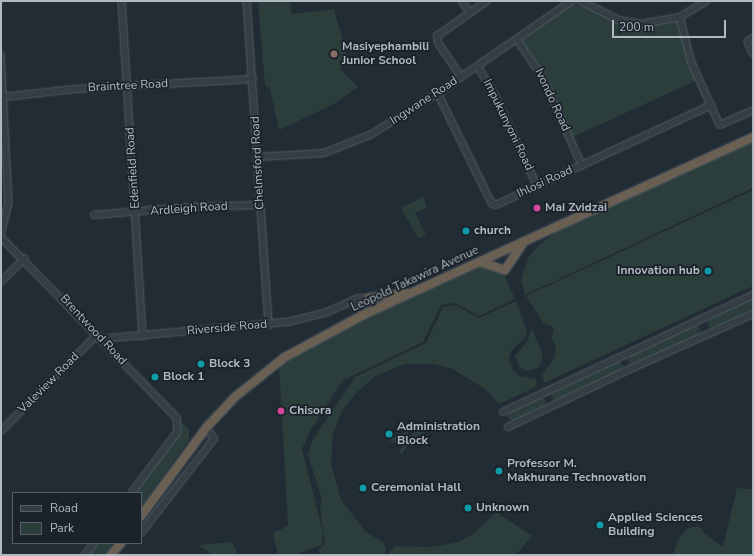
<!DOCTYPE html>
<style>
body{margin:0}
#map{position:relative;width:754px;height:556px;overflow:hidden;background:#222c34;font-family:"Nunito Sans",sans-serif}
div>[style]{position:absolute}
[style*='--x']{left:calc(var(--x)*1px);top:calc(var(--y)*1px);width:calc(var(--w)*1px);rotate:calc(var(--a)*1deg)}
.green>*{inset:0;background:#2b3e3c}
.roads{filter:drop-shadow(0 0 1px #535b63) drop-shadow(0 0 1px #535b63)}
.minor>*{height:5.5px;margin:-2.75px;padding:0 2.75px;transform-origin:2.75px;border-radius:2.75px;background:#353d45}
.highway>*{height:8px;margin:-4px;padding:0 4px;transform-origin:4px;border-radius:4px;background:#6a5f53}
.dots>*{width:11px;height:11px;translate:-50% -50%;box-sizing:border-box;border:2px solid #1b222a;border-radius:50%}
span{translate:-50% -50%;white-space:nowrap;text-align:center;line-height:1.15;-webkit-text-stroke:3.5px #1b222a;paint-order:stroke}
.poi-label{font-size:12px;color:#b0b8c2;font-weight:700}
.left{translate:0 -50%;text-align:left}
.right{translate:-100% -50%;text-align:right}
.street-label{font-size:12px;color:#b0b8c2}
.frame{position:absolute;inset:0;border:2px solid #b0b8c2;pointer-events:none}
.legend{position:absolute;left:12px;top:492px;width:130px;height:52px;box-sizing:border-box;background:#1b222a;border:1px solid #575e67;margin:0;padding:5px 7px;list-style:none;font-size:12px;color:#b0b8c2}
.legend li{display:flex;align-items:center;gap:8px;height:20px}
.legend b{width:20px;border:1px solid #575e67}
.scale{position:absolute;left:612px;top:20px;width:114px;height:18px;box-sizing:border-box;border:2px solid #b0b8c2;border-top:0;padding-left:5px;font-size:12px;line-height:14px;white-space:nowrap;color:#b0b8c2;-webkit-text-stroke:3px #1b222a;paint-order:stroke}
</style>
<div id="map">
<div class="green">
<div style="clip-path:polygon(258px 1px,290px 1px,292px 14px,334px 9px,348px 60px,339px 68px,358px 87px,334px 104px,279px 130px,270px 88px,265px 86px)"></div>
<div style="clip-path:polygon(572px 3px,633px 25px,678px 20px,697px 80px,571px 138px,521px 41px)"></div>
<div style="clip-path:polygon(753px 139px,753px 188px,525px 295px,521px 281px,528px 258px,538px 246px,557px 231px)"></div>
<div style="clip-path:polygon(753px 190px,753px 286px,544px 383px,542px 375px,555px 357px,556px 348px,551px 338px,554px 331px,552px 326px,544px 324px,526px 296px)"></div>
<div style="clip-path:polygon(423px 197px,427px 207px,415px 213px,426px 235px,418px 238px,401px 208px)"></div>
<div style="clip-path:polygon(485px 265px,504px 274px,515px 299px,479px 316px,455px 303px,441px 305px,423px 342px,342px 381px,309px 433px,302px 449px,323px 532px,322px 545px,293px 555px,278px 555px,273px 533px,288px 526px,279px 365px,359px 321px)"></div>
<div style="clip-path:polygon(753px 298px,753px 310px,712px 329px,707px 325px,709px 318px)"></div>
<div style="clip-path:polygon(516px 301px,527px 331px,525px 337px,511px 351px,509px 359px,513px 370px,519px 376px,536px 379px,537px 384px,534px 388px,499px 404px,485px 389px,451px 368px,432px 364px,405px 364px,375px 376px,355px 394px,342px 411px,333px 433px,331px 464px,341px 500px,365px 531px,384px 543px,386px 549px,384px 555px,322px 555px,318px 550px,325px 544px,320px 508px,322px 499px,308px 455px,312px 441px,355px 377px,426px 343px,443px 307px,455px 305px,479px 318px)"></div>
<div style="clip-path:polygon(696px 325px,702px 330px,699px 335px,634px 365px,628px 362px,630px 355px)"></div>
<div style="clip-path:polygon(532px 328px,542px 352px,542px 361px,538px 368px,528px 371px,519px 367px,515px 356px,527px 342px)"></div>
<div style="clip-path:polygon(618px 361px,624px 366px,621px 371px,556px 401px,551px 398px,553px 391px)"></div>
<div style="clip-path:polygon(539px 397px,546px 400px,544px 407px,515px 421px,508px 419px,508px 412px)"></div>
<div style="clip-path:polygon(181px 422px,189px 429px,189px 440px,141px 507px,141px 493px,134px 493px,180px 432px)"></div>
<div style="clip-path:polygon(412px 429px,398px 444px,388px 440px)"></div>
<div style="clip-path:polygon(422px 429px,430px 430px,411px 439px,402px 454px,399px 452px,408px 436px)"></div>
<div style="clip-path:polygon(737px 488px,753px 489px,753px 555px,673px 555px,678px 539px,688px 528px,699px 526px,704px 533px,723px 547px)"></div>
<div style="clip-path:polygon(496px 512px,532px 536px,516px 555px,388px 555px,395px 546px,430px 547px,459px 542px,473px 534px)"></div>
<div style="clip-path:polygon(232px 542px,238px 555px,213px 555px,198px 545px)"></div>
<div style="clip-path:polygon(96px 543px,114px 543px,105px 555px,87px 555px)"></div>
</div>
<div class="roads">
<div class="minor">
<div style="--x:122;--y:1;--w:336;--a:86.4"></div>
<div style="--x:247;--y:1;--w:325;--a:86.1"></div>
<div style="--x:462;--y:1;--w:14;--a:54"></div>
<div style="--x:581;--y:1;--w:42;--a:26.6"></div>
<div style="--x:619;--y:20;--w:22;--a:10"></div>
<div style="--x:641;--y:24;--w:40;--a:-10"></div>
<div style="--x:680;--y:17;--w:31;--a:-31"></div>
<div style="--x:680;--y:17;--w:48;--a:75.4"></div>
<div style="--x:692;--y:63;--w:68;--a:65.7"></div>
<div style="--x:720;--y:125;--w:36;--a:-24"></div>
<div style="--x:753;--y:38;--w:6;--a:141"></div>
<div style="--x:748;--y:42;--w:12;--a:66"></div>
<div style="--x:517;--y:39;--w:45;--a:56"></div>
<div style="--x:542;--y:76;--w:98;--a:65.8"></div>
<div style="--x:1;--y:55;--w:148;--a:86.9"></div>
<div style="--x:9;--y:203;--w:32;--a:104"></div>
<div style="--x:478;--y:66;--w:34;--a:60"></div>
<div style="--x:495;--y:95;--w:99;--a:65"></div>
<div style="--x:461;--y:77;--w:41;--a:-124.1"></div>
<div style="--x:438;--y:43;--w:7;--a:-98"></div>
<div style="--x:437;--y:36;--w:61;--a:-35"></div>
<div style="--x:438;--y:93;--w:123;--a:63.9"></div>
<div style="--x:492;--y:203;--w:4;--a:27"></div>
<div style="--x:496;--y:205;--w:237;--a:-24.9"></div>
<div style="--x:4;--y:97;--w:71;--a:-6.4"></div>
<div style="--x:75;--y:89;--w:178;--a:-3.2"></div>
<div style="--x:258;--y:157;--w:66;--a:-3.5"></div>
<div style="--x:324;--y:153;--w:49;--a:-21.4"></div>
<div style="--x:370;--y:135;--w:80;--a:-31.7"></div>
<div style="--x:438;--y:93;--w:163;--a:-34.5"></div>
<div style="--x:94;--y:215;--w:93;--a:-4.9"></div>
<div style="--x:187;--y:207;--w:73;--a:-1.6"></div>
<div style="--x:1;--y:237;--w:252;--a:45.8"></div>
<div style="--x:177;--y:418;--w:14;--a:86"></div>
<div style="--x:178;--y:432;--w:76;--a:127"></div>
<div style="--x:1;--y:282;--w:33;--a:-45"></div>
<div style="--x:351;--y:301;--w:9;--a:18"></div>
<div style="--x:360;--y:304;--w:11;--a:63"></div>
<div style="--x:100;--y:339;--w:189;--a:-5.2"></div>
<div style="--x:288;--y:322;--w:38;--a:-14"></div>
<div style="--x:325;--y:313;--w:37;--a:-24"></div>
<div style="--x:359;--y:298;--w:12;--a:5"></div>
<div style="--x:371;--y:299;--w:12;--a:59"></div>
<div style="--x:503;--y:412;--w:276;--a:-25.1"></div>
<div style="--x:508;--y:427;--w:133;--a:-25.4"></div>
<div style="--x:628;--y:370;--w:137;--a:-24.1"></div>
<div style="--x:1;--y:431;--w:136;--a:-45"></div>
<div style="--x:141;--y:533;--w:119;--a:-52.2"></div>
<div style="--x:214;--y:439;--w:14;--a:-126"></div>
<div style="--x:85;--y:555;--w:15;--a:-53"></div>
</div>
<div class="highway">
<div style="--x:480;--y:262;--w:26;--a:18"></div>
<div style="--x:505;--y:270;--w:34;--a:-56"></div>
<div style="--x:368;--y:298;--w:39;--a:-7"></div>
<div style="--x:141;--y:516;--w:109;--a:-53.5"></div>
<div style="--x:206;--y:428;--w:42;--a:-46.9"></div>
<div style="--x:235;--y:397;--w:64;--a:-38.7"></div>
<div style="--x:285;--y:357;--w:91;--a:-28.3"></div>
<div style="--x:365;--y:314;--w:426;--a:-24.5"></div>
<div style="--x:111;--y:555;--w:16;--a:-50"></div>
</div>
</div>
<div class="dots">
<div style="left:334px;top:54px;background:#8d6e63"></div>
<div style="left:537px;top:208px;background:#d1479c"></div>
<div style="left:466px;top:231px;background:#0f9aa8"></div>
<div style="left:708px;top:271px;background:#0f9aa8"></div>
<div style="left:201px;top:364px;background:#0f9aa8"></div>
<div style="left:155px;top:377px;background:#0f9aa8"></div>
<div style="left:281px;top:411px;background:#d1479c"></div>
<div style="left:389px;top:434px;background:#0f9aa8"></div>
<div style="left:499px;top:471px;background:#0f9aa8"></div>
<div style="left:363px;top:488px;background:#0f9aa8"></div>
<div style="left:468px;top:508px;background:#0f9aa8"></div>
<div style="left:600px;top:525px;background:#0f9aa8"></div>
</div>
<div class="poi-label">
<span class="left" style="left:342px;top:54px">Masiyephambili<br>Junior School</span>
<span class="left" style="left:545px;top:208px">Mai Zvidzai</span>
<span class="left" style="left:474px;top:231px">church</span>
<span class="right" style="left:700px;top:271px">Innovation hub</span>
<span class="left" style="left:209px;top:364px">Block 3</span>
<span class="left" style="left:163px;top:377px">Block 1</span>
<span class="left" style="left:289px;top:411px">Chisora</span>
<span class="left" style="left:397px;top:434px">Administration<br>Block</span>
<span class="left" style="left:507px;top:471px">Professor M.<br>Makhurane Technovation</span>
<span class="left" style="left:371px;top:488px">Ceremonial Hall</span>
<span class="left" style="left:476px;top:508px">Unknown</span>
<span class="left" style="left:608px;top:525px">Applied Sciences<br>Building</span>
</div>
<div class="street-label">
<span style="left:128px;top:86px;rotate:-3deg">Braintree Road</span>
<span style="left:552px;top:100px;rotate:65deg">Ivondo Road</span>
<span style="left:424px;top:101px;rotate:-33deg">Ingwane Road</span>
<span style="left:508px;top:125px;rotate:64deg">Impukunyoni Road</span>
<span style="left:258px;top:163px;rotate:-93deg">Chelmsford Road</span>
<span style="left:133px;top:168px;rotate:-94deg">Edenfield Road</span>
<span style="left:545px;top:182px;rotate:-25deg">Ihlosi Road</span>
<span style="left:189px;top:209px;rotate:-4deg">Ardleigh Road</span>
<span style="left:415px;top:279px;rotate:-25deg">Leopold Takawira Avenue</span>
<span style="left:227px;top:328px;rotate:-5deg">Riverside Road</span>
<span style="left:93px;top:330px;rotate:47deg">Brentwood Road</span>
<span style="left:49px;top:383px;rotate:-45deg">Valeview Road</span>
</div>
<div class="frame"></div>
<ul class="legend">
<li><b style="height:5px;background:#353d45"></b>Road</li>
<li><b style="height:11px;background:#2b3e3c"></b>Park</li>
</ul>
<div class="scale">200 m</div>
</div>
